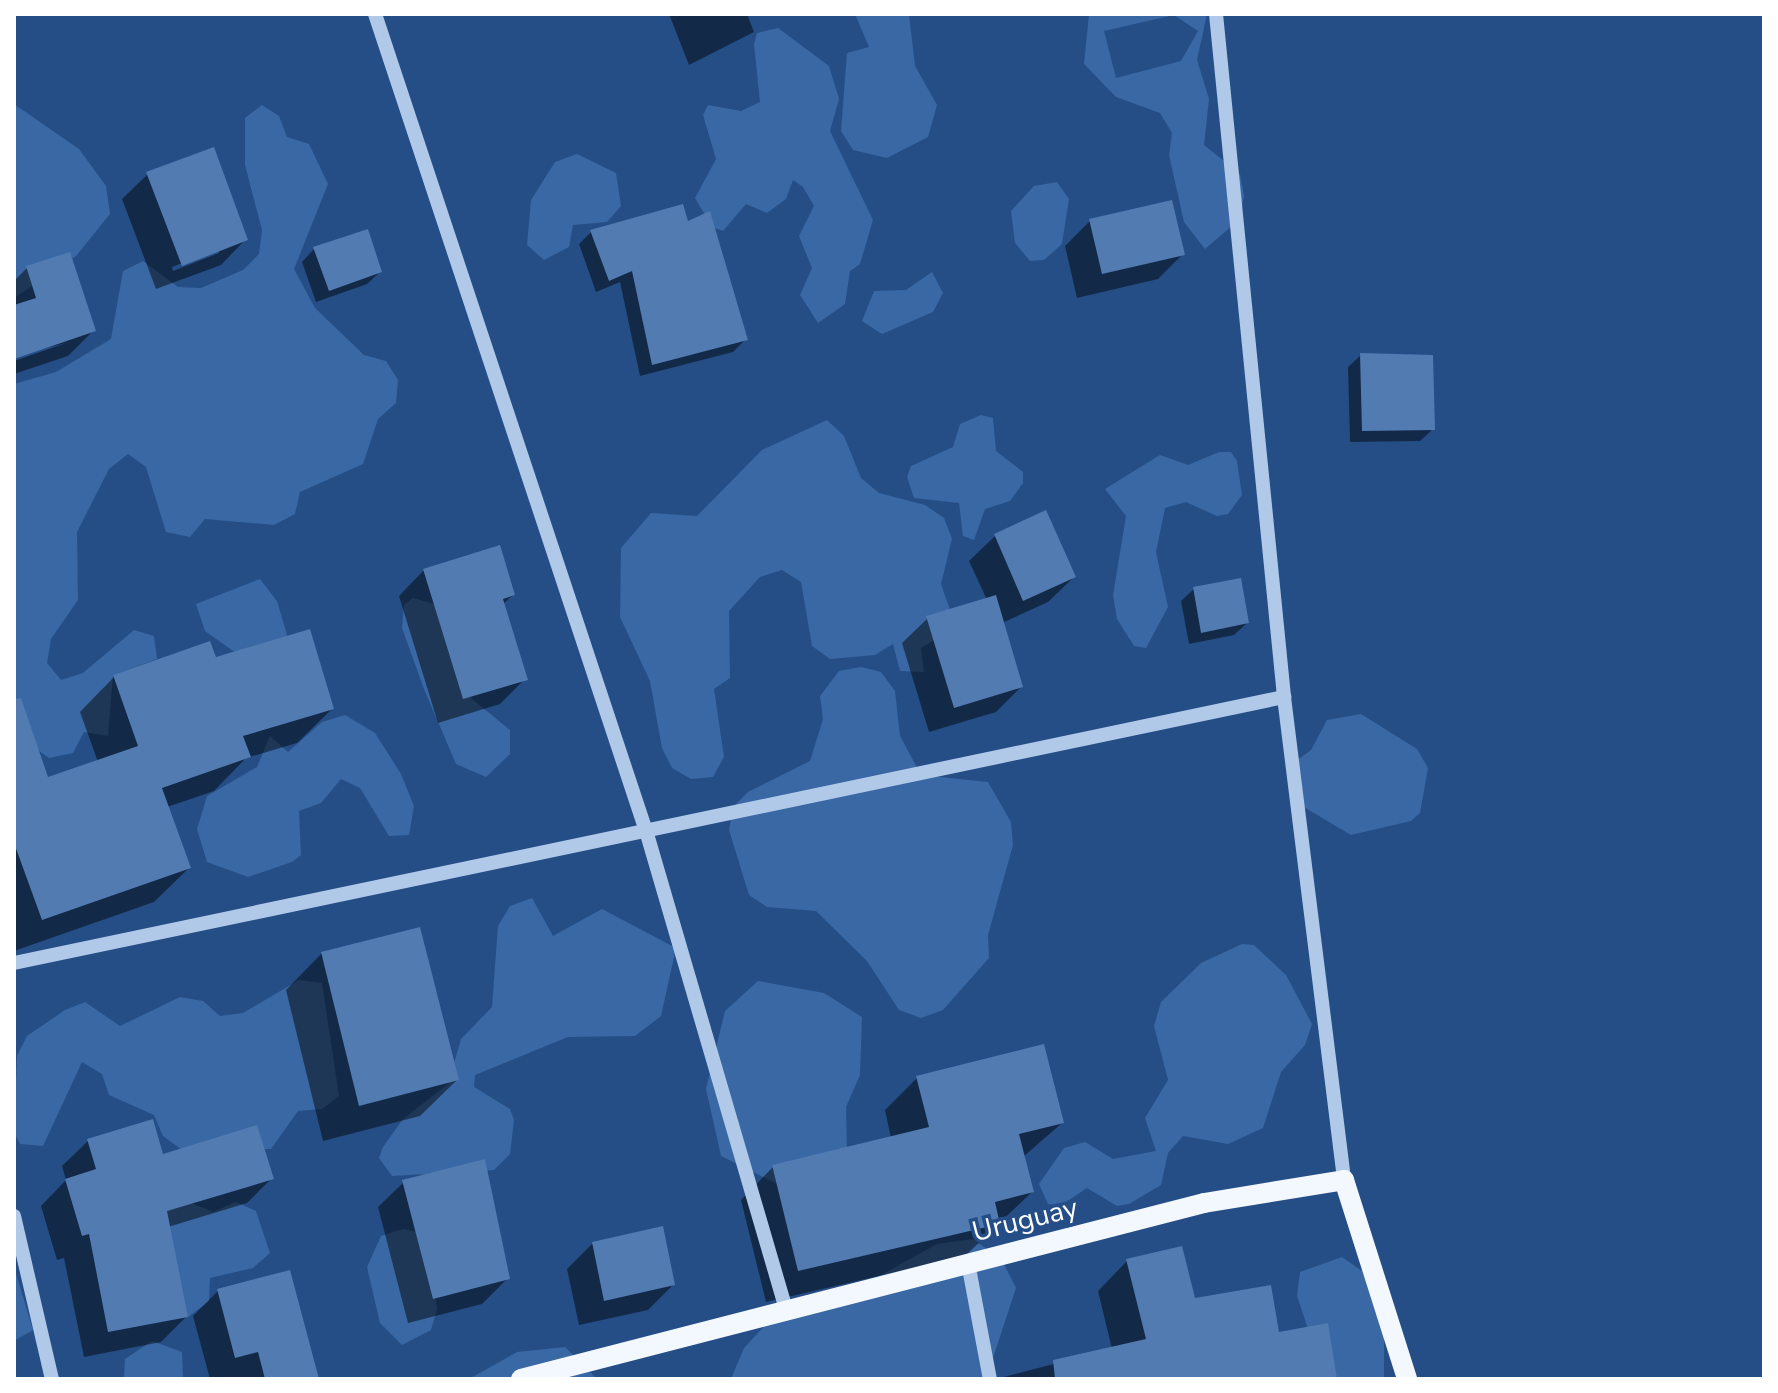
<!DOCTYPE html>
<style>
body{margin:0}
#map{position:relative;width:1778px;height:1393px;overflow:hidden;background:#254e87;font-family:"Nunito Sans",sans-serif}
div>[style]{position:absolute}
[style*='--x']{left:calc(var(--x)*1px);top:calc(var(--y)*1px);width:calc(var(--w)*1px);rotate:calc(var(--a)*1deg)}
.green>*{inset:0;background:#3968a4}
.shadow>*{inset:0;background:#0007}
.building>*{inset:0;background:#517bb1}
.minor>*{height:14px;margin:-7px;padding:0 7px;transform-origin:7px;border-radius:7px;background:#b1c9e9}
.major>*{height:20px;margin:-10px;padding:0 10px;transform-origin:10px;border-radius:10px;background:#f3f7fe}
span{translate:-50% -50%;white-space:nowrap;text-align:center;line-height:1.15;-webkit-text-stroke:7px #254e87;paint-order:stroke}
.street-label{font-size:28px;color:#fff}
.frame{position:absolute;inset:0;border:16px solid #fff;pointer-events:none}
</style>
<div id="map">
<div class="green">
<div style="clip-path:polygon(855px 14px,909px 14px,915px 66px,937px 105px,928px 137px,887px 158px,853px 150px,841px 131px,847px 53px,869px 47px)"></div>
<div style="clip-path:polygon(evenodd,1089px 14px,1207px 14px,1197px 60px,1209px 99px,1204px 145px,1240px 174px,1244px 196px,1240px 219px,1205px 249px,1184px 222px,1169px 155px,1172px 133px,1160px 113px,1116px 97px,1084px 64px,1089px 14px,1174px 15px,1198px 31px,1181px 61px,1116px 78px,1104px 31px,1174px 15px)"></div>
<div style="clip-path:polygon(778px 28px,829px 66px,839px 99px,830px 131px,873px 220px,860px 264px,850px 271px,845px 304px,818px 323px,800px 295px,812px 268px,799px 236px,814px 206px,803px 187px,793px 180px,786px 199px,767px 213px,746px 204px,723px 231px,712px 227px,695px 198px,716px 159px,703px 115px,708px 105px,741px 111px,760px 102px,754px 44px,757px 33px)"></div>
<div style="clip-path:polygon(14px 104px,79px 149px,106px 186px,110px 214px,76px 256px,14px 298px)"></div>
<div style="clip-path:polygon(262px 105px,279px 116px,287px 137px,309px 144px,328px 184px,294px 269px,315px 308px,364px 355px,386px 361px,398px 380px,396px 403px,378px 419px,363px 464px,300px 492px,295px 514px,274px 525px,205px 519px,190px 537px,166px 532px,146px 467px,128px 454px,109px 469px,77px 532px,78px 600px,51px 639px,47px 663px,61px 680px,83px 673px,134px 630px,154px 636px,157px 659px,113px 675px,108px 736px,84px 732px,73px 753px,49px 758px,31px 745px,14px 712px,14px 384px,56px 372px,111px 339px,123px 271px,143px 261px,178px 287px,201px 288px,243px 270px,259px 254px,262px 230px,245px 165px,245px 118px)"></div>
<div style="clip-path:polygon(577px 154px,616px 173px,621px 206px,607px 222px,573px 225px,569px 247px,544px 260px,527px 245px,531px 200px,555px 162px)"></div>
<div style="clip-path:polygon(1057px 182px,1069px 199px,1062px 244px,1044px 260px,1030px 261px,1015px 243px,1011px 211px,1034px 186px)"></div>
<div style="clip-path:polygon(932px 272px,943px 293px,933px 312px,882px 334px,862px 321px,874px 291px,906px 290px)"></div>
<div style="clip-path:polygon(981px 415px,993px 418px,996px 451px,1023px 472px,1023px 483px,1010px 501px,985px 509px,974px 540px,963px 536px,959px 503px,914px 498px,907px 477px,911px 466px,953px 447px,960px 424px)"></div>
<div style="clip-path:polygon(827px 420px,844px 436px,861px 478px,879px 493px,925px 505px,944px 518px,952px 539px,941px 584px,956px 627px,921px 648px,924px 672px,900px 671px,893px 644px,875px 655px,830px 659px,812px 646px,801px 582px,782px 570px,760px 577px,729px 611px,730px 678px,714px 689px,724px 757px,713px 777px,691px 779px,672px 768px,662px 748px,650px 681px,620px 617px,621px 548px,651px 513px,697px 516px,762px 450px)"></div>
<div style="clip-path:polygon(1219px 452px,1231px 452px,1237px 461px,1242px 495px,1228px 514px,1217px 516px,1186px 502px,1165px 508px,1156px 552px,1168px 607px,1146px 648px,1134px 646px,1117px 619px,1113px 595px,1126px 516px,1105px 489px,1160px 455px,1188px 465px)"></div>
<div style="clip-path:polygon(260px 579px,277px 601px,288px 638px,236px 653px,205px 631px,196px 604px)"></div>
<div style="clip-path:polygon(413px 598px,434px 604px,472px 699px,510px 730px,510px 754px,486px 777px,456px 764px,424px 689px,402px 628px,404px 605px)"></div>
<div style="clip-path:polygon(861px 667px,881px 672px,895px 691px,900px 736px,921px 775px,988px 782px,1011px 822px,1013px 845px,988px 935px,989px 958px,943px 1010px,921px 1018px,899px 1010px,867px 961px,816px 911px,767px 907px,749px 895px,729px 830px,733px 807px,748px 792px,810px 761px,823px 719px,820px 696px,839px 671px)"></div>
<div style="clip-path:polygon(1361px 714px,1417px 749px,1428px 768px,1420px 813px,1411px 821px,1351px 835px,1302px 806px,1293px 763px,1311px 750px,1327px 720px)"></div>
<div style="clip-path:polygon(345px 715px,375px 733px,401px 774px,414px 806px,409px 835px,389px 836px,360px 788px,341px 779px,321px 803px,299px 811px,301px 855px,292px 862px,248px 877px,207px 862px,197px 829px,207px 796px,257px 767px,270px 736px,288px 752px,322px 722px)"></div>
<div style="clip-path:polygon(532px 898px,553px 936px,602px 909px,676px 948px,661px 1016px,635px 1036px,568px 1037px,475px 1075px,474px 1087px,510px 1109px,514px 1120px,510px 1154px,494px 1170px,392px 1176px,379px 1158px,383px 1147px,403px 1119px,448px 1084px,461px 1039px,492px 1007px,498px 926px,510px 906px)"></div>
<div style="clip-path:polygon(1242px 944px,1254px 945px,1286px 975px,1312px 1024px,1305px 1045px,1281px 1072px,1263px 1128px,1228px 1144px,1183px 1136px,1168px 1153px,1161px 1185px,1129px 1204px,1117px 1206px,1087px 1188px,1060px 1206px,1048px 1204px,1039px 1184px,1064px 1148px,1085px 1142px,1113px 1159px,1156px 1151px,1145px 1118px,1168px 1080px,1154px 1026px,1161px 1002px,1201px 963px)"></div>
<div style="clip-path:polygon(299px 980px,322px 983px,339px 1096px,322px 1109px,298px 1111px,271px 1149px,182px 1150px,163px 1136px,154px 1115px,109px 1095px,102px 1074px,82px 1062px,43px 1146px,20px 1144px,14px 1132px,17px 1056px,27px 1036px,65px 1010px,85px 1002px,120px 1026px,180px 997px,203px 1001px,220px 1016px,243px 1013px)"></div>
<div style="clip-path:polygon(758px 981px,824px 993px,862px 1017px,860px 1075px,846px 1107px,847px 1153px,781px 1186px,721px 1156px,706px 1089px,725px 1011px)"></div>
<div style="clip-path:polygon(236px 1202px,256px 1211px,270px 1253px,253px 1268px,210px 1278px,209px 1301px,188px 1317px,170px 1305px,130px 1212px,191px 1203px,213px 1212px)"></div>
<div style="clip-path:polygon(403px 1229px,425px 1234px,437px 1309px,431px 1330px,402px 1345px,380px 1323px,367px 1267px,381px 1236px)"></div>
<div style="clip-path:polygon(972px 1239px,1001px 1258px,1016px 1288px,986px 1379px,731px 1379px,744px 1348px,769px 1321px,865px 1284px,937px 1244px)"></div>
<div style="clip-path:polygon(1342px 1257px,1362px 1271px,1372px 1291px,1384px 1334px,1384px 1379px,1314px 1379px,1311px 1338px,1297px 1296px,1300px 1272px)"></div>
<div style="clip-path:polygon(14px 1267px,33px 1330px,14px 1341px)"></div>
<div style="clip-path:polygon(152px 1341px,182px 1352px,183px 1379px,124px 1379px,125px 1359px)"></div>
<div style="clip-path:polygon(565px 1347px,597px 1379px,469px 1379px,517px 1352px)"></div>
</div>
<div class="shadow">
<div style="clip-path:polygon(669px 14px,747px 14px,754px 32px,689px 65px)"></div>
<div style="clip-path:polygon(evenodd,148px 174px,246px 239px,221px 265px,156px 289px,122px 199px,148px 174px,219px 249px,219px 253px,173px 271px,172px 267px,219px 249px)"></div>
<div style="clip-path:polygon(1090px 221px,1183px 254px,1158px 279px,1077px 298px,1065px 246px)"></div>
<div style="clip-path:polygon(687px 224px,745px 340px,733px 352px,640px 376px,620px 282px,596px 292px,579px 244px,591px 232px)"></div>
<div style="clip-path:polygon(314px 249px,380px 272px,367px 284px,316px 302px,302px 262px)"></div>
<div style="clip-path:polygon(27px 268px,94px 330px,68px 356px,14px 374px,14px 361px,66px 343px,14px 356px,14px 281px)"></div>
<div style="clip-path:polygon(1361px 355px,1433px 429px,1420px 441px,1350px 442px,1348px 367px)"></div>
<div style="clip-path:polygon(995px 536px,1074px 577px,1048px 602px,1002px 623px,1021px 687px,996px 712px,929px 732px,902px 643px,928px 618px,987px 600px,969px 561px)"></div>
<div style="clip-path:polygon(424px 570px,513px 595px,502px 605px,525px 679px,500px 704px,438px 723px,399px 596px)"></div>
<div style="clip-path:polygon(1194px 589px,1247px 623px,1234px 635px,1189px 644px,1181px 601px)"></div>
<div style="clip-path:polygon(214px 659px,332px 709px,297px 743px,246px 758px,214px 791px,167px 807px,189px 868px,154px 902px,14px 951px,14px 749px,47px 779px,98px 762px,80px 712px,114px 677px)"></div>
<div style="clip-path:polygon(322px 953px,457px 1080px,420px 1116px,323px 1141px,286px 990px)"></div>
<div style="clip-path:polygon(917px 1078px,1062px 1123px,1023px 1157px,1032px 1192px,965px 1256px,766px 1302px,741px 1200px,773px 1167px,891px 1138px,885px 1110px)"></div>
<div style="clip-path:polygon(88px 1141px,272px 1178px,247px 1203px,168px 1227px,186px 1317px,161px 1342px,84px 1357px,64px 1258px,57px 1260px,41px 1206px,66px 1180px,62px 1166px)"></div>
<div style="clip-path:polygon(404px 1182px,508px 1278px,482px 1304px,408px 1323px,378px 1207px)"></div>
<div style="clip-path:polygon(592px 1244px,673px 1285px,648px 1310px,579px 1325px,567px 1269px)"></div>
<div style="clip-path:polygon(1127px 1261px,1193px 1300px,1277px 1334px,1335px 1379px,996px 1379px,1112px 1349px,1098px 1291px)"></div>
<div style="clip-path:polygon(218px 1291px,317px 1379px,210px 1379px,193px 1316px)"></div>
</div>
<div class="building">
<div style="clip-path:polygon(214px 147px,248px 240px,182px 266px,146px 172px)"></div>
<div style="clip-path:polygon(1172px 200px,1185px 255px,1102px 274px,1089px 219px)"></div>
<div style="clip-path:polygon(683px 204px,688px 221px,710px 211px,748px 340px,652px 365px,632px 271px,609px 281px,590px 230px)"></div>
<div style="clip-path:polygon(368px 229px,382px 272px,329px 291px,313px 247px)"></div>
<div style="clip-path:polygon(70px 252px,96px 331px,14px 359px,14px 305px,36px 298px,26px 266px)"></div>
<div style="clip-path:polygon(1360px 353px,1433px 355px,1435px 430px,1362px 431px)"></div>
<div style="clip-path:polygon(1046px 510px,1076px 577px,1023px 601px,994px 534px)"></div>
<div style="clip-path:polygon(500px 545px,515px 595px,503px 599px,528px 680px,463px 699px,423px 569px)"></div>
<div style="clip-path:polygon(1241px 578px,1249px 623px,1201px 633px,1193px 587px)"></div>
<div style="clip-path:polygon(996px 595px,1023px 687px,954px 708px,926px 616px)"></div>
<div style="clip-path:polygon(310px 629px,334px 709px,243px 736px,251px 757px,162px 788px,191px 868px,42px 920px,14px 843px,14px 699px,21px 698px,48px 777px,138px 746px,113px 675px,210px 641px,216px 657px)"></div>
<div style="clip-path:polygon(420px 927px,459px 1080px,359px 1106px,321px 952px)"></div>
<div style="clip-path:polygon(1044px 1044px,1064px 1123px,1019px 1134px,1034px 1192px,995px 1202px,1000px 1224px,798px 1271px,772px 1165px,929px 1127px,916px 1076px)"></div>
<div style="clip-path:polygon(153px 1119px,163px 1154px,257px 1125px,274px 1179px,167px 1211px,188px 1317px,108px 1332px,89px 1234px,82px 1236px,65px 1179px,96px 1169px,87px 1139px)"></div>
<div style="clip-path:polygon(485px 1159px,510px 1279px,433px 1299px,402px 1180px)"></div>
<div style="clip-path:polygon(663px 1226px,675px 1285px,604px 1301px,592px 1242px)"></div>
<div style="clip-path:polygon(1182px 1246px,1195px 1298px,1271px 1285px,1279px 1332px,1328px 1323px,1337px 1379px,1055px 1379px,1053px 1360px,1146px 1339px,1126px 1259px)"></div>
<div style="clip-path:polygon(290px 1270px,319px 1379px,265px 1379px,258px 1352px,235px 1358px,217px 1289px)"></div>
</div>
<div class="minor">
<div style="--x:375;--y:14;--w:864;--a:71.65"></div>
<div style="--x:647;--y:834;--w:499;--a:73.7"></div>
<div style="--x:1216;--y:14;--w:686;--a:84.31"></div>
<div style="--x:1284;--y:697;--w:487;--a:82.9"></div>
<div style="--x:14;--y:963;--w:1298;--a:-11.83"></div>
<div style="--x:14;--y:1216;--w:167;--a:76.9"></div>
<div style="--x:968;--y:1263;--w:118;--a:79.3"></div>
</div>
<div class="major">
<div style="--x:521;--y:1379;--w:705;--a:-14.45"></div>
<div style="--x:1204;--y:1203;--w:142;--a:-9.3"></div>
<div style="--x:1344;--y:1180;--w:209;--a:72.4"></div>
</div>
<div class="street-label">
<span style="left:1025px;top:1220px;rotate:-14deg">Uruguay</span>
</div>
<div class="frame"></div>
</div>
